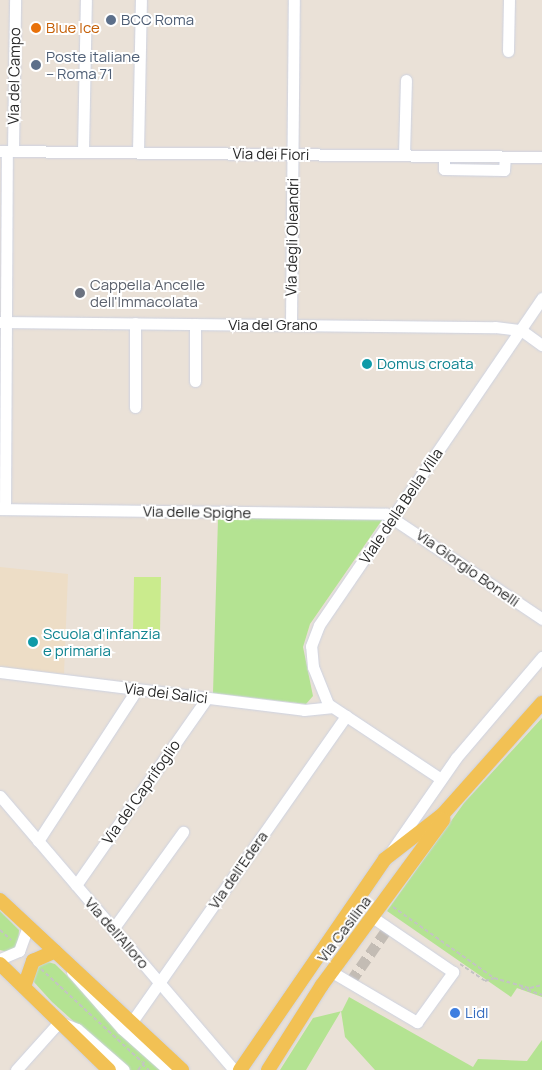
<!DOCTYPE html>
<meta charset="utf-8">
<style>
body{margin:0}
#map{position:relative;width:542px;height:1070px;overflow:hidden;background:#eae1d7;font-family:Manrope,sans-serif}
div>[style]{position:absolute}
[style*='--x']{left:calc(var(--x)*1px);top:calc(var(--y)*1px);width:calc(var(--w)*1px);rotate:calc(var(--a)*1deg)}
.education>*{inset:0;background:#edddc6}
.green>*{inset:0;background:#b4e392}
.pitch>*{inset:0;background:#caeb8d}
.minor-tunnel>*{height:11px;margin-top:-5.5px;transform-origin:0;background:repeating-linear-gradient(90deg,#c3bcb4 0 11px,transparent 0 16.5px)}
.path>*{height:2px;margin-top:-1px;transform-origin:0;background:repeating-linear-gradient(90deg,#c3c3c3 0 4px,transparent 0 6.5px)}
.roads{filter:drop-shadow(0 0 1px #cdd2e1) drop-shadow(0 0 1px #cdd2e1)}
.minor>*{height:11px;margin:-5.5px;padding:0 5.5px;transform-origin:5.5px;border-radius:5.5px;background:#fff}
.major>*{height:14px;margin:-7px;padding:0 7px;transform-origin:7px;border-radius:7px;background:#f2c154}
.dots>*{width:14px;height:14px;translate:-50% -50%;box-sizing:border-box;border:2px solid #fff;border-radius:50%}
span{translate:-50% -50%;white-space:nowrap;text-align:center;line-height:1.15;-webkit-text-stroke:4px #fff;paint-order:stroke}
.service-label{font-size:15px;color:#4e5e75}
.left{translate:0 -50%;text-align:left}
.food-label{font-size:15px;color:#c56008}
.street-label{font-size:15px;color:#272727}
.worship-label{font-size:15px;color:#5b616d}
.culture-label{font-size:15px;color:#0d838f}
.shop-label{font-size:15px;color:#366cbe}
</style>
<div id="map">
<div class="education">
<div style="clip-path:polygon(0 567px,68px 574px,64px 674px,0 667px)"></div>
</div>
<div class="green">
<div style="clip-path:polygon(218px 518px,382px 520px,310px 624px,303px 647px,313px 696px,306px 704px,213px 693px)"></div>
<div style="clip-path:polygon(542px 718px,542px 997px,517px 988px,511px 997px,387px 911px,464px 803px)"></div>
<div style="clip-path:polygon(0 911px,19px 930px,18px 947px,8px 952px,0 950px)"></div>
<div style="clip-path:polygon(48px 962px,55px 964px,163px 1070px,128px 1070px,52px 1002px,33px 981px,35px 967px)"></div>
<div style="clip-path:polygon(349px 997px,473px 1067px,478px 1059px,527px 1061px,542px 1040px,542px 1070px,375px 1070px,345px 1037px,341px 1011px,306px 1070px,280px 1070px,313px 1018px,342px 1011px)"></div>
</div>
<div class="pitch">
<div style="clip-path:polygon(134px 577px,161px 577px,160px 633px,133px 632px)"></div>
</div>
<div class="minor-tunnel">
<div style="--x:351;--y:981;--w:65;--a:-55.1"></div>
</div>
<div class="path">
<div style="--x:393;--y:907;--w:123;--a:35.1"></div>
<div style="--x:494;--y:978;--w:37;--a:16"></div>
<div style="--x:530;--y:988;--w:12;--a:-14"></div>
<div style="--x:0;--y:930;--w:15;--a:42"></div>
<div style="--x:460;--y:964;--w:30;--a:34"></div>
<div style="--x:485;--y:981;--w:9;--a:-18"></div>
<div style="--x:41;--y:969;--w:137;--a:42.6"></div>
<div style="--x:521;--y:988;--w:22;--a:18"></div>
<div style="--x:142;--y:1064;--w:9;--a:41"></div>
<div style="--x:138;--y:1070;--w:11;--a:-52"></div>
</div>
<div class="roads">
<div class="minor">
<div style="--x:508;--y:51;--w:51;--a:-88.9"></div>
<div style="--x:0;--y:151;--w:542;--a:0.63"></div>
<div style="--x:13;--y:151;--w:151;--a:-89.2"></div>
<div style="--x:83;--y:151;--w:151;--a:-88.9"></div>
<div style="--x:138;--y:152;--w:152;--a:-88.9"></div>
<div style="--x:404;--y:155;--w:75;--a:-88.5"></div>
<div style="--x:444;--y:156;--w:13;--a:90"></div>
<div style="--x:444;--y:169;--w:60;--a:1"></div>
<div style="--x:504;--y:170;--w:13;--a:-86"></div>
<div style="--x:0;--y:322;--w:495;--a:0.6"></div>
<div style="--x:495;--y:327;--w:26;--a:7"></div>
<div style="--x:521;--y:330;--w:26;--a:36"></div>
<div style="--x:291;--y:325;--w:325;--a:-89.5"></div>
<div style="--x:195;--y:381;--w:57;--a:-90"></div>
<div style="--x:135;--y:407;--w:84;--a:-90"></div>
<div style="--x:0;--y:509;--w:386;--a:0.7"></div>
<div style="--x:386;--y:514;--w:188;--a:33.9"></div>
<div style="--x:5;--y:509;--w:358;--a:-89.7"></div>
<div style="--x:0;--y:672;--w:306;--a:7.1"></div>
<div style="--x:304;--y:710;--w:27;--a:-6"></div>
<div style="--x:441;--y:779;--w:136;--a:-146.4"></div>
<div style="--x:328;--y:704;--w:40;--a:-112"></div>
<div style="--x:313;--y:667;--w:21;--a:-95"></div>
<div style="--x:311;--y:646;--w:22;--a:-69"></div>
<div style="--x:319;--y:625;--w:396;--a:-55.7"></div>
<div style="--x:0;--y:796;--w:360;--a:49.5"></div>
<div style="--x:38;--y:841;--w:181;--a:-56.9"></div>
<div style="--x:390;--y:853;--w:116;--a:-55.2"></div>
<div style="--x:456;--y:758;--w:133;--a:-49.6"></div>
<div style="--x:76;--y:885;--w:228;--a:-55"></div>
<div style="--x:113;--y:929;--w:120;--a:-54.2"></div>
<div style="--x:0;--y:959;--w:21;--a:-23"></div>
<div style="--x:19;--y:951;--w:27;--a:-70"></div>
<div style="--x:72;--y:972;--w:76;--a:48.7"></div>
<div style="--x:122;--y:1029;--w:62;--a:41.7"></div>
<div style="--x:332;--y:972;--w:99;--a:30.5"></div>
<div style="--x:417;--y:1022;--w:62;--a:-54.2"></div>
<div style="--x:453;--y:972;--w:98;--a:-145.8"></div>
<div style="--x:131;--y:1023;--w:375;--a:-55"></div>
<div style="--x:16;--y:1070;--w:64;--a:-48.1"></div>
<div style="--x:59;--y:1022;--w:19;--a:21"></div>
<div style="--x:77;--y:1029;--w:62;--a:41.1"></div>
</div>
<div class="major">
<div style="--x:0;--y:900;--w:249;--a:43"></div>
<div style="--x:0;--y:964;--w:152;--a:44.2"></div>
<div style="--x:24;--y:987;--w:28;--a:-71"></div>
<div style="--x:33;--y:961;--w:24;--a:-24"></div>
<div style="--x:240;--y:1070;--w:256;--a:-55.5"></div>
<div style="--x:385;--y:859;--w:73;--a:-37.8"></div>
<div style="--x:443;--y:814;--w:149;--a:-48.3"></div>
<div style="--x:268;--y:1070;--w:101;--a:-57.6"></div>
<div style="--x:322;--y:985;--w:205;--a:-53.7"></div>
</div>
</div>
<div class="dots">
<div style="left:111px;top:20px;background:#5c6f8a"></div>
<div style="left:36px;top:28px;background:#e8710a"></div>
<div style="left:36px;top:65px;background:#5c6f8a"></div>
<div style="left:80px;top:293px;background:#6b7280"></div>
<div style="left:367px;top:364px;background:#0f9aa8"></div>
<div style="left:33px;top:642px;background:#0f9aa8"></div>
<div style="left:455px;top:1013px;background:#3f7fe0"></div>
</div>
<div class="service-label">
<span class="left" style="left:121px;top:20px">BCC Roma</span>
<span class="left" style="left:46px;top:65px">Poste italiane<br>– Roma 71</span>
</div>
<div class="food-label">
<span class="left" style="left:46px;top:28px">Blue Ice</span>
</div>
<div class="street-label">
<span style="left:14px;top:76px;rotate:-89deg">Via del Campo</span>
<span style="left:271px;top:154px;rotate:1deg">Via dei Fiori</span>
<span style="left:292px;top:237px;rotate:-89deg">Via degli Oleandri</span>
<span style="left:273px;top:325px">Via del Grano</span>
<span style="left:401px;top:506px;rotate:-56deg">Viale della Bella Villa</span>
<span style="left:197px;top:512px;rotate:1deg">Via delle Spighe</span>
<span style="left:468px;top:568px;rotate:35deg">Via Giorgio Bonelli</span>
<span style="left:166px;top:693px;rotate:7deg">Via dei Salici</span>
<span style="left:141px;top:792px;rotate:-55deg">Via del Caprifoglio</span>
<span style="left:238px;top:870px;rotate:-55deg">Via dell'Edera</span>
<span style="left:344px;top:929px;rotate:-53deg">Via Casilina</span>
<span style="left:117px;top:933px;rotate:49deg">Via dell'Alloro</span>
</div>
<div class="worship-label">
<span class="left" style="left:90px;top:293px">Cappella Ancelle<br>dell'Immacolata</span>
</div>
<div class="culture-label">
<span class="left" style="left:377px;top:364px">Domus croata</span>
<span class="left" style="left:43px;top:642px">Scuola d'infanzia<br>e primaria</span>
</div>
<div class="shop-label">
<span class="left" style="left:465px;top:1013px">Lidl</span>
</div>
</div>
